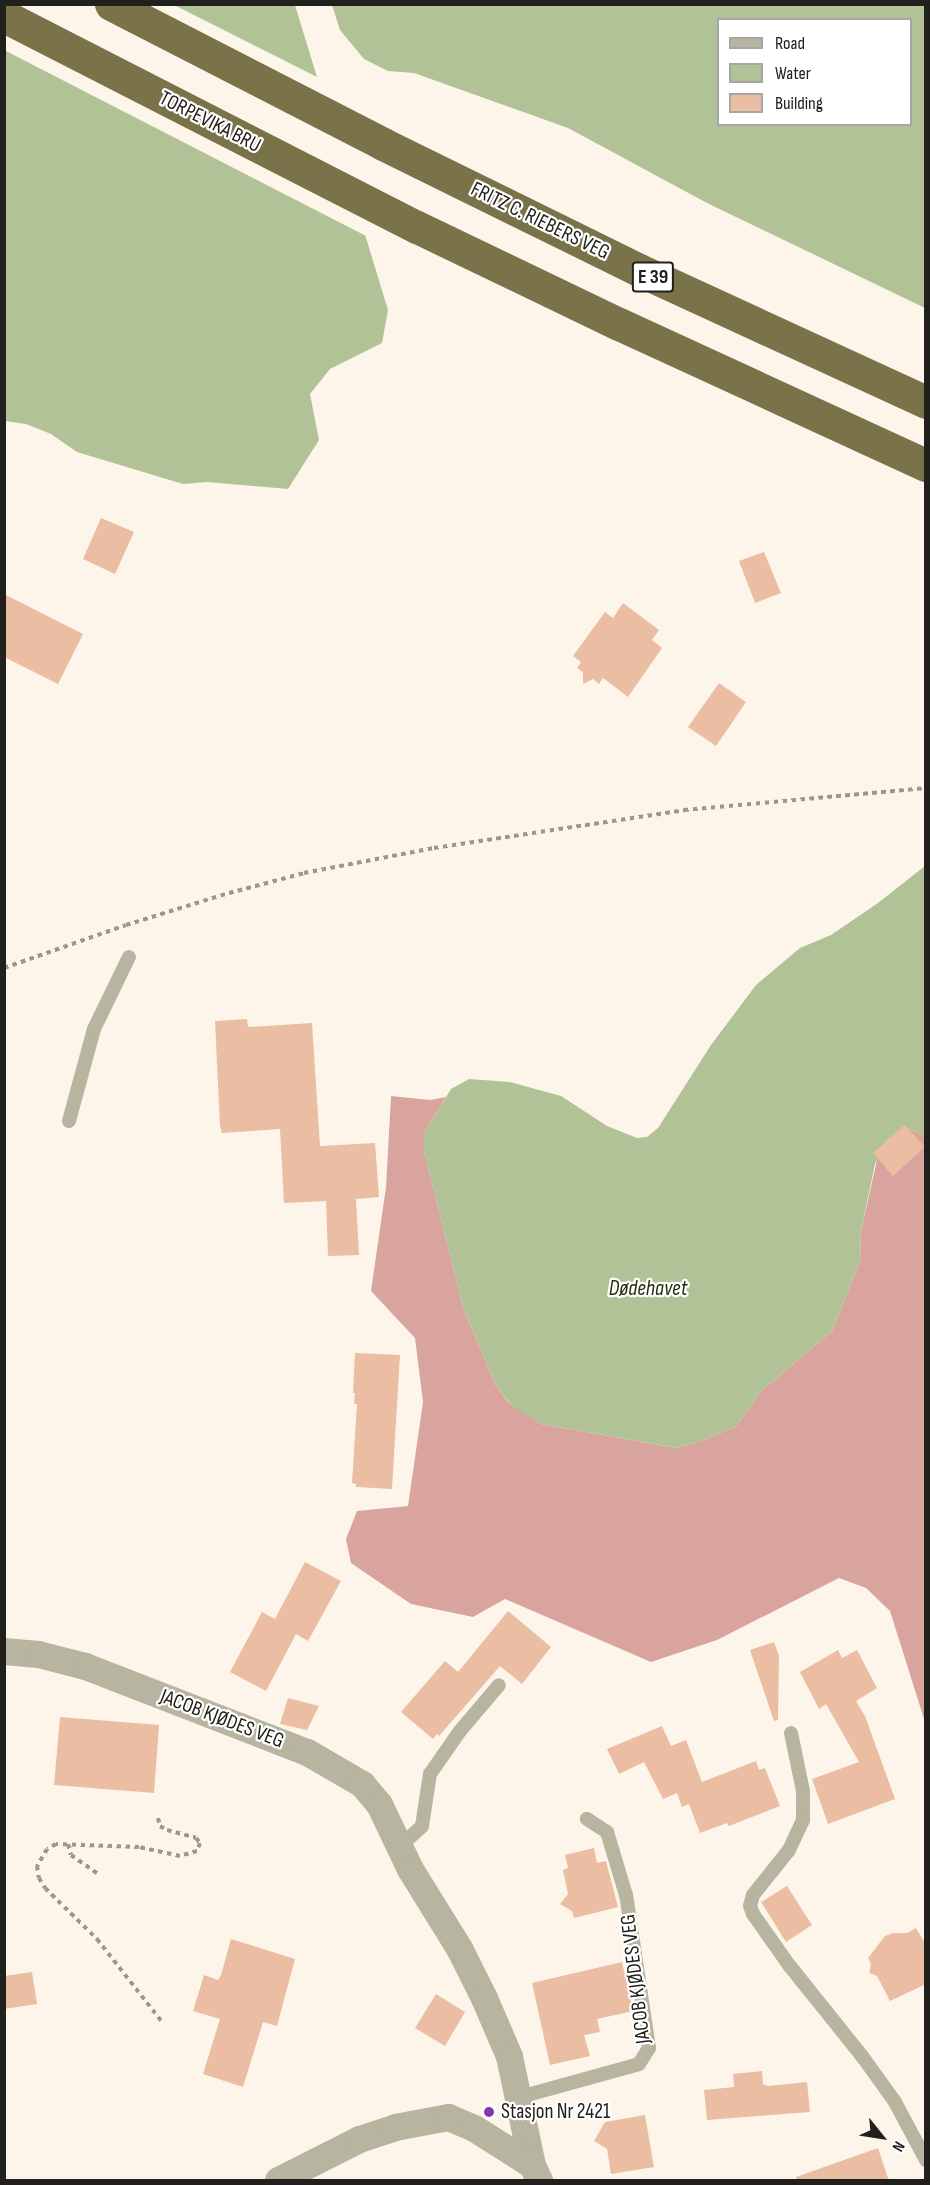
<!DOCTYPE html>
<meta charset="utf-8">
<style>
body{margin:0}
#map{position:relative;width:930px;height:2185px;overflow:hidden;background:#fdf5ea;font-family:"Sofia Sans Condensed",sans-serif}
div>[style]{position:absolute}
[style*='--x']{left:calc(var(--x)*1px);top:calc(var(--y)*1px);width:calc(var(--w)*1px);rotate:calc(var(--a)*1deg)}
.forest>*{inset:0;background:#d9a49d}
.water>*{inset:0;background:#b1c396}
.pier>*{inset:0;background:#fdf5ea}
.building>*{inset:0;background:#ebbda2}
.path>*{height:4px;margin-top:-2px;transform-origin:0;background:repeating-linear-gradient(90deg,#9c968e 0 4.5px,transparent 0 9px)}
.service>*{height:14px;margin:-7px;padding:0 7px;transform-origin:7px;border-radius:7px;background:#b7b49f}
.minor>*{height:27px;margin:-13.5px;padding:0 13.5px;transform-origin:13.5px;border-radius:13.5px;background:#b7b49f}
.trunk>*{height:33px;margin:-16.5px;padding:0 16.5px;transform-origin:16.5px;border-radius:16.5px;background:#7a734a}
.dots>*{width:16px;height:16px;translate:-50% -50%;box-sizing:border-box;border:3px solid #fff;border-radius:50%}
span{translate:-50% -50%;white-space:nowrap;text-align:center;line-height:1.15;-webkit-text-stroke:4.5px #fff;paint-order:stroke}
.shield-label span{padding:2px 4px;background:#fff;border:2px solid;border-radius:4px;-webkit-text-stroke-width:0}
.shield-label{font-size:20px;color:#22201c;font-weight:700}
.street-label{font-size:21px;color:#22201c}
.poi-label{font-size:21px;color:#22201c}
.left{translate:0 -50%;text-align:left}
.water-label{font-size:22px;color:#232e0b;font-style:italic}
.frame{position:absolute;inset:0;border:6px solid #22201c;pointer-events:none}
.legend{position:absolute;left:717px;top:18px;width:195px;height:108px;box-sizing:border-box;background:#fff;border:2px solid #a7a6a4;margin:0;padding:8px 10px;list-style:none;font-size:18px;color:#22201c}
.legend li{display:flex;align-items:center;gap:12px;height:30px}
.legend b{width:30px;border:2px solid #a7a6a4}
.north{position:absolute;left:852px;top:2107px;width:60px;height:60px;-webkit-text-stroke:4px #fff;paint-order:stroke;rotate:120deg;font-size:16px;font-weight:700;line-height:24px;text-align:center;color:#22201c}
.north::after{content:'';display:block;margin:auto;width:21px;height:27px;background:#22201c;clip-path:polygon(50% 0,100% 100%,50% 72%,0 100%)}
</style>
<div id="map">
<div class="forest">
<div style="clip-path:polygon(391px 1096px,430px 1100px,446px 1097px,424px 1133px,424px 1151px,464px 1310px,496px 1386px,509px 1403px,541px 1424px,677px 1448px,701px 1441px,736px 1426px,760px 1392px,832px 1331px,860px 1261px,861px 1231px,877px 1160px,887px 1140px,902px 1127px,925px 1135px,925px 1722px,890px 1611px,866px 1588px,839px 1578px,717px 1640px,651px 1662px,505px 1599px,473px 1617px,411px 1604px,351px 1563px,346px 1539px,357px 1511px,408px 1506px,423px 1402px,415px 1338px,371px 1291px,386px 1187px)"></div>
</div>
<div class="water">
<div style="clip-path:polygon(4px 5px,295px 5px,388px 310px,382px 343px,330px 369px,310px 394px,319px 440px,288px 489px,207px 482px,183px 484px,77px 452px,51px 434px,26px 424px,5px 421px)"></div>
<div style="clip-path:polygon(evenodd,332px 5px,925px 5px,925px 308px,707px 203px,568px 128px,414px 73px,388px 71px,364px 59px,340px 30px,332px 5px,718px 20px,910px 20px,910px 124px,718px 124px,718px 20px)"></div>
<div style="clip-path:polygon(925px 866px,925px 1135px,902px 1127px,887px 1140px,875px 1164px,861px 1231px,860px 1261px,832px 1331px,760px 1392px,736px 1426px,701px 1441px,677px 1448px,541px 1424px,512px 1406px,496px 1386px,464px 1310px,424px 1151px,424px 1133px,451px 1089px,469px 1079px,510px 1082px,561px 1096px,607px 1126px,637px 1138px,647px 1137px,658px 1128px,711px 1045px,756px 985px,800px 948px,831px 935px,878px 903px)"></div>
</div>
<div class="pier">
<div style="clip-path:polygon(5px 5px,174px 5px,321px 79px,370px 238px,4px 50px)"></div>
</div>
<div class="building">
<div style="clip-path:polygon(101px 518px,134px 532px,115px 574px,83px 559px)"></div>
<div style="clip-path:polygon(764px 552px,781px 593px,755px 603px,739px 561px)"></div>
<div style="clip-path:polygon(4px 594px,83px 634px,58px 684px,4px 657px)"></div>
<div style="clip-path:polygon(623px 603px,659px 630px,652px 640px,662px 648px,628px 697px,603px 678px,599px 684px,593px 679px,583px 684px,583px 672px,577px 668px,581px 662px,573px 656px,605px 612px,613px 618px)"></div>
<div style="clip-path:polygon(719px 683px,746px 702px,716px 746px,688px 727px)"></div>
<div style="clip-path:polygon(247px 1019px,248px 1027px,312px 1023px,320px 1146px,375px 1143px,379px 1197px,356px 1199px,359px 1255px,328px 1256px,326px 1201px,284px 1203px,280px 1129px,222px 1133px,220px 1126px,215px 1021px)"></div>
<div style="clip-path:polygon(905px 1125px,925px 1147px,893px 1176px,873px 1153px)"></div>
<div style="clip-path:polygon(355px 1353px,400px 1355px,392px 1489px,356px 1487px,356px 1484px,352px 1483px,357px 1404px,354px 1404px,355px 1393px,353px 1393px)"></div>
<div style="clip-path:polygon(305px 1562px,341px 1581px,308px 1641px,296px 1634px,266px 1691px,230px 1672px,262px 1612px,275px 1619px)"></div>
<div style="clip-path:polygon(508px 1611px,551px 1647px,522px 1684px,500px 1666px,439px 1736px,437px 1734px,433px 1739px,401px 1712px,445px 1661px,458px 1672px)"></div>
<div style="clip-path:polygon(774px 1642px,779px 1656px,778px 1720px,774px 1721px,750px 1650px)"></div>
<div style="clip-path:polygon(838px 1650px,842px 1658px,857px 1650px,877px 1688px,856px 1701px,865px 1716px,895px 1799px,828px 1824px,812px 1779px,859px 1762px,826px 1704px,819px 1709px,800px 1672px)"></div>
<div style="clip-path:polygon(288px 1698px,319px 1706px,307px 1730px,280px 1724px)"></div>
<div style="clip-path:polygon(60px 1717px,159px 1725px,154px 1793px,54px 1785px)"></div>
<div style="clip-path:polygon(662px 1726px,671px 1746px,686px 1740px,702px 1782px,756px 1761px,759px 1770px,765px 1768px,780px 1806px,729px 1826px,727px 1823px,700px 1833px,689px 1804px,682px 1807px,677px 1793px,663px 1799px,644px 1762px,619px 1774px,607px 1749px)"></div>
<div style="clip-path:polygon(594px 1848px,597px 1863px,606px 1861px,618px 1907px,574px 1918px,572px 1911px,560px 1904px,568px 1894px,563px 1870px,568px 1868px,565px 1855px)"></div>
<div style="clip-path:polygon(787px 1886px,812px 1925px,786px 1942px,761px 1902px)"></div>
<div style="clip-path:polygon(916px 1928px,926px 1945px,926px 1984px,890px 2001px,877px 1976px,869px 1973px,871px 1964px,868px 1958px,885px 1936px,893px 1933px,907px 1933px)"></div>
<div style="clip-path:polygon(231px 1939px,295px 1959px,277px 2026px,263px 2022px,243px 2087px,203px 2074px,220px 2019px,193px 2011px,204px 1975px,218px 1980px,221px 1975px)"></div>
<div style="clip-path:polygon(622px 1962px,633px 2011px,597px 2019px,600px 2032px,584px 2035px,590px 2056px,550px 2065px,532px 1983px)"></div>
<div style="clip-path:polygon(32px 1972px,37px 2004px,4px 2009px,4px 1976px)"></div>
<div style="clip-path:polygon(436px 1994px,465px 2012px,445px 2046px,415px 2028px)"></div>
<div style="clip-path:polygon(762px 2071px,763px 2084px,767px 2086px,807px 2082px,810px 2112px,707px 2120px,704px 2090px,734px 2087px,733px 2074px)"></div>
<div style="clip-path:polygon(645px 2115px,654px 2167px,611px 2174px,607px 2149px,594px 2141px,605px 2122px)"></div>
<div style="clip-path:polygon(878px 2148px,889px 2181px,797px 2181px,796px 2177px)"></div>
</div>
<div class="path">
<div style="--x:4;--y:968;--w:129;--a:-19.4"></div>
<div style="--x:126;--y:925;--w:108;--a:-17.3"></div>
<div style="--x:229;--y:893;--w:78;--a:-14.9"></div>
<div style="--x:304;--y:873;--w:132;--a:-10.9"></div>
<div style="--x:434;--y:848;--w:253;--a:-8.6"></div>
<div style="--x:684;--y:810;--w:243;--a:-5.2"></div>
<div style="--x:158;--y:1818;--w:8;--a:76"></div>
<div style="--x:160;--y:1826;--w:8;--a:30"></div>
<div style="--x:167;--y:1830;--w:30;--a:15"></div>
<div style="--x:196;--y:1838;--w:6;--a:51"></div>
<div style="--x:200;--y:1843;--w:9;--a:111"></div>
<div style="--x:197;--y:1851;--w:18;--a:164"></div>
<div style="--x:180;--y:1856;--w:42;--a:-167.6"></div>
<div style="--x:139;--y:1847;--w:83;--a:-177.9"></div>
<div style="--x:56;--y:1844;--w:10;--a:151"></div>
<div style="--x:47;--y:1849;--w:20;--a:120"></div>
<div style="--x:37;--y:1866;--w:12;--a:81"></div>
<div style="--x:39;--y:1878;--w:12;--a:59"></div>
<div style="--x:45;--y:1888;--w:73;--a:44.4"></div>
<div style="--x:97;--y:1939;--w:105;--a:51.9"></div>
<div style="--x:68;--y:1844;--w:11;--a:75"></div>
<div style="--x:71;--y:1855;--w:32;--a:35"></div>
</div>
<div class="service">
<div style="--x:69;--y:1121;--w:95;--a:-74.8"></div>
<div style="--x:94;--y:1029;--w:80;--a:-64.1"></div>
<div style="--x:791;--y:1733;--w:59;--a:78.3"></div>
<div style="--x:803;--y:1791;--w:29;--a:90"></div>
<div style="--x:803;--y:1820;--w:33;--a:115"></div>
<div style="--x:789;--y:1850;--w:58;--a:128.7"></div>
<div style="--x:753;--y:1895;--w:11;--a:105"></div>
<div style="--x:750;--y:1906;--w:9;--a:69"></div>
<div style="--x:753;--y:1914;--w:62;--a:54.8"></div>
<div style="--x:789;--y:1965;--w:117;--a:51.3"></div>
<div style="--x:862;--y:2056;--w:57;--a:54.3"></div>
<div style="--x:895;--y:2102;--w:66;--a:61.9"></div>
<div style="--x:399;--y:1847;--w:31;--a:-42"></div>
<div style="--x:422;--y:1826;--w:53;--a:-81.3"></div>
<div style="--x:430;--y:1774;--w:52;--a:-55.1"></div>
<div style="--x:460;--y:1731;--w:60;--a:-49.7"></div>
<div style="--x:520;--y:2097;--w:123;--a:-15.5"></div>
<div style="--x:639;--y:2064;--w:19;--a:-58"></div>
<div style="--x:649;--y:2048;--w:155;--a:-98.5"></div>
<div style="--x:626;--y:1895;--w:66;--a:-106.8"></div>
<div style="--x:607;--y:1832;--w:24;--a:-147"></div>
</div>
<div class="minor">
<div style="--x:4;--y:1651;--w:34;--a:5"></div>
<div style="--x:38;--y:1654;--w:49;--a:14.3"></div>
<div style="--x:85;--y:1666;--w:238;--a:21.2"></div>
<div style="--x:307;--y:1752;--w:64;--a:30.2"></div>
<div style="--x:362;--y:1784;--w:26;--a:50"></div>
<div style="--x:379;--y:1804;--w:72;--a:64.5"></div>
<div style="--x:410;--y:1869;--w:93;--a:58.2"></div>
<div style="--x:459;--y:1948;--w:56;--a:63.4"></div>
<div style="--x:484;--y:1998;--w:63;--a:66.7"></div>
<div style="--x:509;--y:2056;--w:111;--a:78.1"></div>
<div style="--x:532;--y:2165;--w:17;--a:65"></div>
<div style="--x:278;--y:2180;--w:91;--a:-26.8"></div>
<div style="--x:359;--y:2139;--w:38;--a:-18"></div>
<div style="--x:395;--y:2127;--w:54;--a:-10.7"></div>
<div style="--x:448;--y:2117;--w:28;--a:23"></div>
<div style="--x:474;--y:2128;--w:69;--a:32.5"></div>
</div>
<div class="trunk">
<div style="--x:111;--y:4;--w:306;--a:27.2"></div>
<div style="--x:383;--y:144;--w:285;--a:26.2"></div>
<div style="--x:639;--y:270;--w:316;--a:24.7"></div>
<div style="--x:4;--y:16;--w:464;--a:27.1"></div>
<div style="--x:417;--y:227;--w:224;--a:25.7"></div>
<div style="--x:619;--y:324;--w:338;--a:24.7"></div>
</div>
<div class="dots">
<div style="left:489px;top:2112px;background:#8438a9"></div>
</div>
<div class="shield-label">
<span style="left:653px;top:277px">E 39</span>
</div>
<div class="street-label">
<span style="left:210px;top:122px;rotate:27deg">TORPEVIKA BRU</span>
<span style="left:540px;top:221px;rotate:26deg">FRITZ C. RIEBERS VEG</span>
<span style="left:222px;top:1719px;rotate:21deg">JACOB KJØDES VEG</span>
<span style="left:636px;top:1979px;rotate:-97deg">JACOB KJØDES VEG</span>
</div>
<div class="poi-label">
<span class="left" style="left:501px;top:2112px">Stasjon Nr 2421</span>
</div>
<div class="water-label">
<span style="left:648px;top:1289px">Dødehavet</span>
</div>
<div class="frame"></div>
<ul class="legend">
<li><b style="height:8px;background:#b7b49f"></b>Road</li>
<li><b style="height:16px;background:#b1c396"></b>Water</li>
<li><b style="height:16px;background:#ebbda2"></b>Building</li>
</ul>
<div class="north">N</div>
</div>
